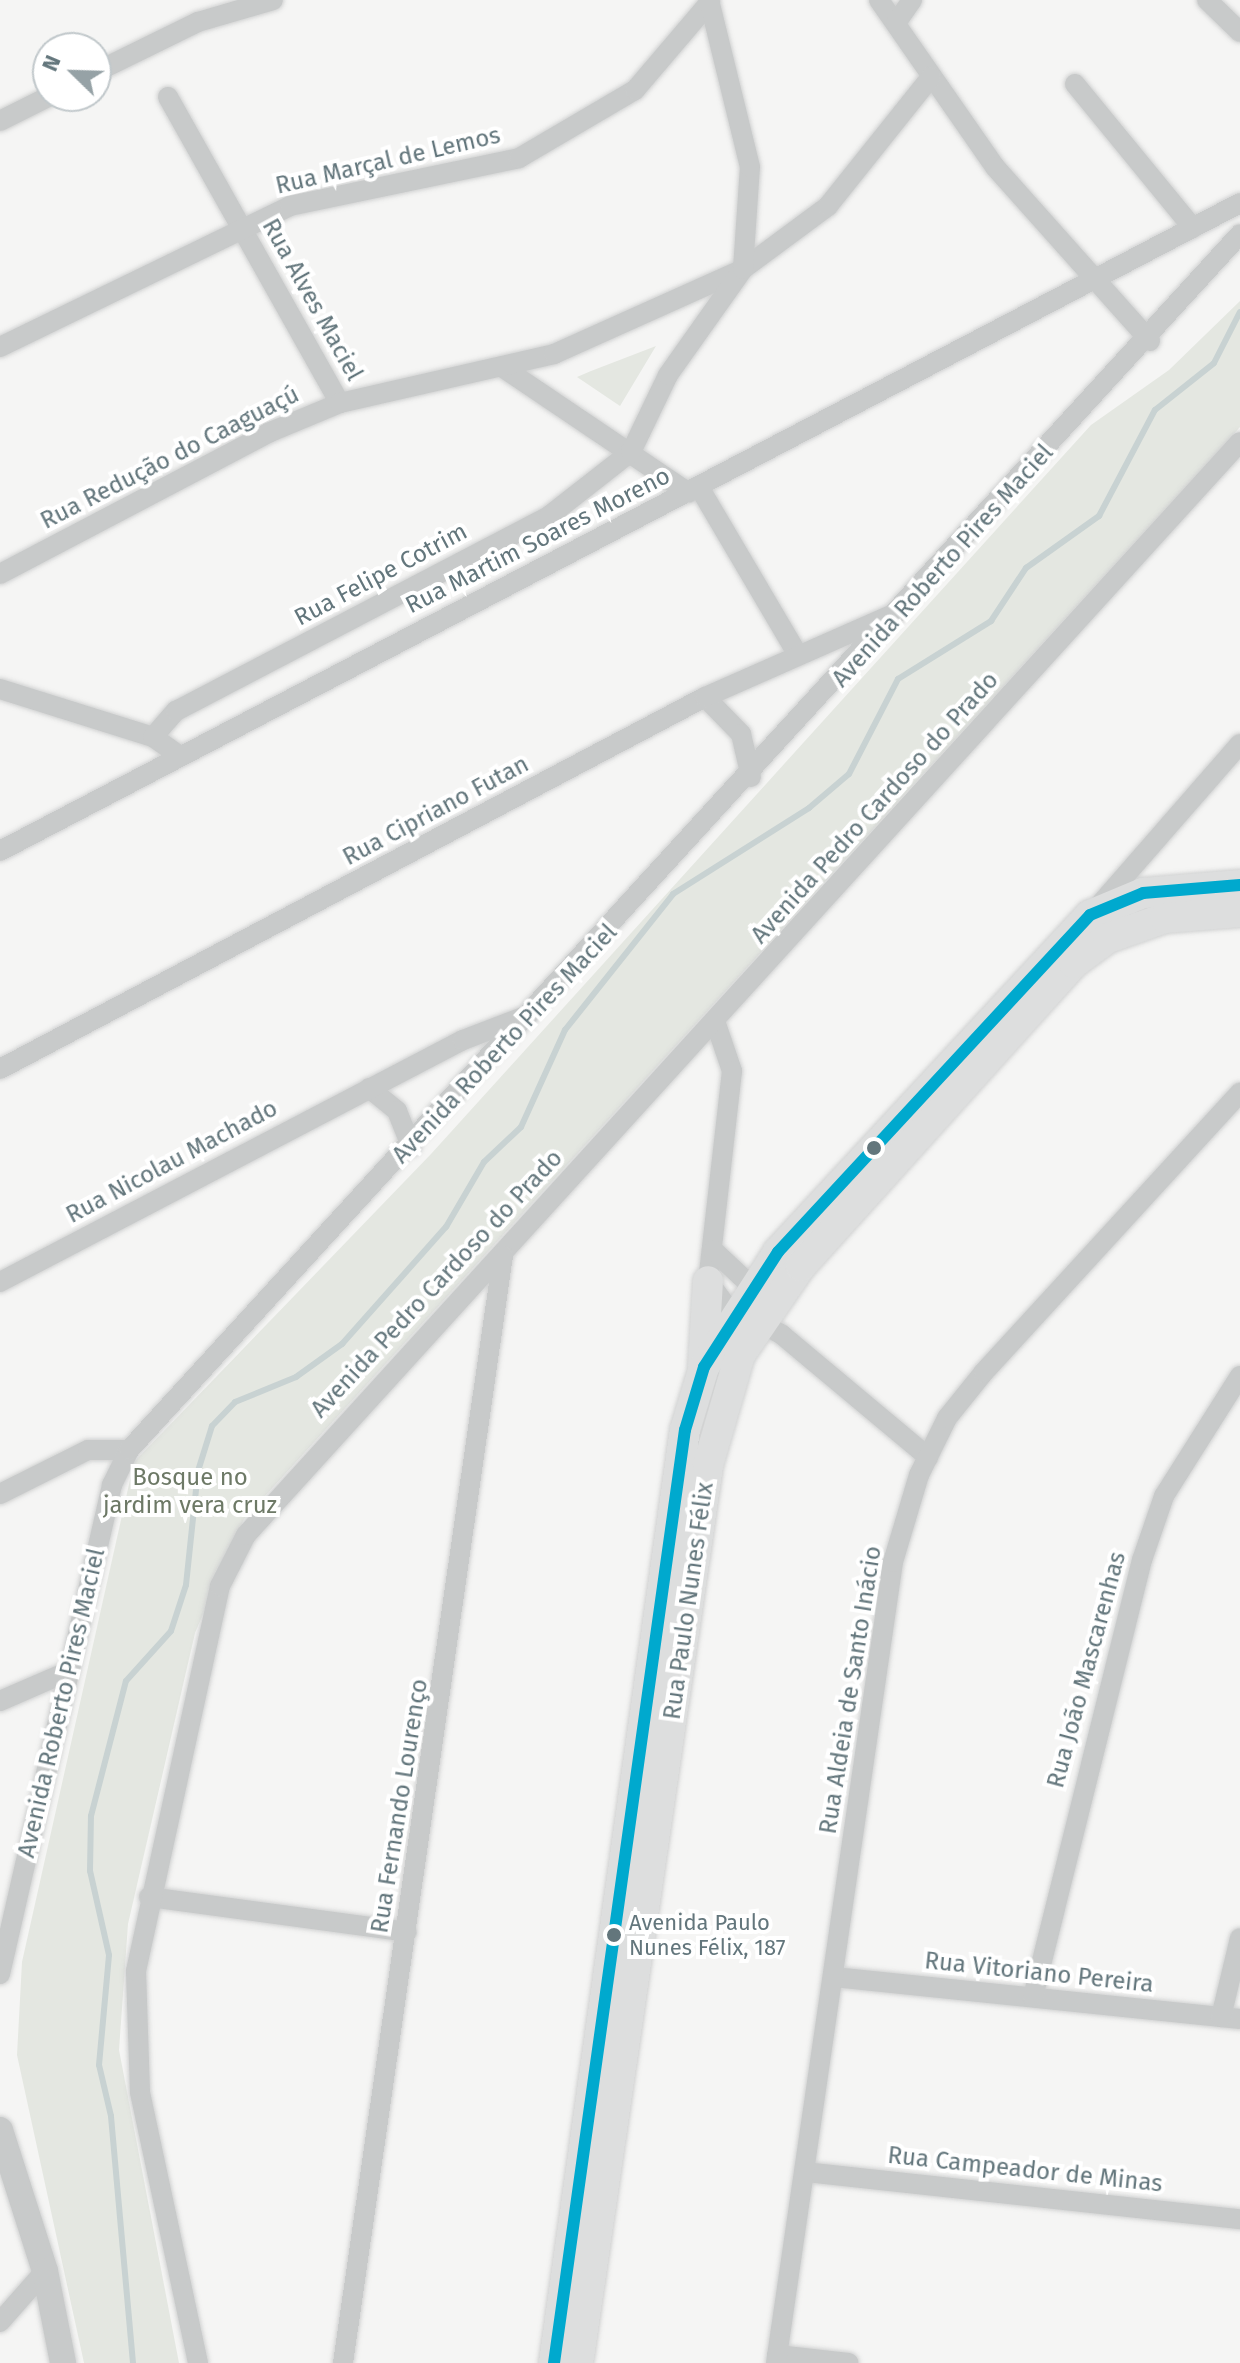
<!DOCTYPE html>
<meta charset="utf-8">
<style>
body{margin:0}
#map{position:relative;width:1240px;height:2363px;overflow:hidden;background:#f5f5f4;font-family:"Fira Sans",sans-serif}
div>[style]{position:absolute}
[style*='--x']{left:calc(var(--x)*1px);top:calc(var(--y)*1px);width:calc(var(--w)*1px);rotate:calc(var(--a)*1deg)}
.green>*{inset:0;background:#e4e7e1}
.stream>*{height:6px;margin:-3px;padding:0 3px;transform-origin:3px;border-radius:3px;background:#c8d2d2}
.roads{filter:drop-shadow(0 0 2px #d1d2d2) drop-shadow(0 0 2px #d1d2d2)}
.minor>*{height:20px;margin:-10px;padding:0 10px;transform-origin:10px;border-radius:10px;background:#c8caca}
.tertiary>*{height:26px;margin:-13px;padding:0 13px;transform-origin:13px;border-radius:13px;background:#c8caca}
.secondary>*{height:30px;margin:-15px;padding:0 15px;transform-origin:15px;border-radius:15px;background:#dddede}
.bus-1>*{height:12px;margin:-6px;padding:0 6px;transform-origin:6px;border-radius:6px;background:#00a9ce}
.dots>*{width:22px;height:22px;translate:-50% -50%;box-sizing:border-box;border:4px solid #fff;border-radius:50%}
span{translate:-50% -50%;white-space:nowrap;text-align:center;line-height:1.15;-webkit-text-stroke:8px #fff;paint-order:stroke}
.bus-label{font-size:22px;color:#63767c}
.left{translate:0 -50%;text-align:left}
.street-label{font-size:24px;color:#63767c}
.park-label{font-size:24px;color:#6d7966}
.north{position:absolute;left:32px;top:32px;width:80px;height:80px;box-sizing:border-box;background:#fff;border:2px solid #c1c8cb;border-radius:50%;rotate:293deg;font-size:22px;font-weight:700;line-height:32px;text-align:center;color:#63767c}
.north::after{content:'';display:block;margin:auto;width:28px;height:36px;background:#96a2a6;clip-path:polygon(50% 0,100% 100%,50% 72%,0 100%)}
</style>
<div id="map">
<div class="green">
<div style="clip-path:polygon(1240px 301px,1240px 427px,244px 1519px,195px 1633px,128px 1924px,119px 2050px,179px 2363px,84px 2363px,17px 2055px,22px 1962px,134px 1462px,431px 1154px,1091px 425px,1169px 370px)"></div>
<div style="clip-path:polygon(656px 346px,620px 406px,577px 377px,591px 371px)"></div>
</div>
<div class="stream">
<div style="--x:133;--y:2363;--w:248;--a:-95.1"></div>
<div style="--x:111;--y:2116;--w:52;--a:-103.2"></div>
<div style="--x:99;--y:2065;--w:110;--a:-84.8"></div>
<div style="--x:109;--y:1955;--w:86;--a:-102.7"></div>
<div style="--x:90;--y:1871;--w:55;--a:-89"></div>
<div style="--x:91;--y:1816;--w:139;--a:-75.5"></div>
<div style="--x:126;--y:1681;--w:67;--a:-48"></div>
<div style="--x:171;--y:1631;--w:48;--a:-71.9"></div>
<div style="--x:186;--y:1585;--w:115;--a:-84"></div>
<div style="--x:198;--y:1471;--w:47;--a:-72.7"></div>
<div style="--x:212;--y:1426;--w:33;--a:-46"></div>
<div style="--x:235;--y:1402;--w:66;--a:-22.3"></div>
<div style="--x:296;--y:1377;--w:57;--a:-35.7"></div>
<div style="--x:342;--y:1344;--w:157;--a:-48.4"></div>
<div style="--x:446;--y:1227;--w:75;--a:-59.7"></div>
<div style="--x:484;--y:1162;--w:51;--a:-43.4"></div>
<div style="--x:521;--y:1127;--w:107;--a:-65.6"></div>
<div style="--x:565;--y:1030;--w:174;--a:-51.5"></div>
<div style="--x:673;--y:894;--w:161;--a:-32.3"></div>
<div style="--x:809;--y:808;--w:52;--a:-40.4"></div>
<div style="--x:849;--y:774;--w:107;--a:-62.7"></div>
<div style="--x:898;--y:679;--w:110;--a:-31.9"></div>
<div style="--x:991;--y:621;--w:64;--a:-56.6"></div>
<div style="--x:1026;--y:568;--w:90;--a:-35.5"></div>
<div style="--x:1099;--y:516;--w:120;--a:-62.2"></div>
<div style="--x:1155;--y:410;--w:75;--a:-38.5"></div>
<div style="--x:1214;--y:363;--w:57;--a:-63"></div>
</div>
<div class="roads">
<div class="minor">
<div style="--x:879;--y:0;--w:203;--a:55.2"></div>
<div style="--x:995;--y:167;--w:233;--a:48.3"></div>
<div style="--x:1207;--y:0;--w:46;--a:44.1"></div>
<div style="--x:896;--y:23;--w:28;--a:-55"></div>
<div style="--x:96;--y:72;--w:114;--a:-26.1"></div>
<div style="--x:198;--y:22;--w:78;--a:-16.3"></div>
<div style="--x:1075;--y:84;--w:186;--a:50.7"></div>
<div style="--x:168;--y:97;--w:351;--a:60.7"></div>
<div style="--x:0;--y:121;--w:56;--a:-26.6"></div>
<div style="--x:0;--y:347;--w:322;--a:-25.9"></div>
<div style="--x:290;--y:206;--w:234;--a:-11.8"></div>
<div style="--x:519;--y:158;--w:134;--a:-30.4"></div>
<div style="--x:635;--y:90;--w:116;--a:-49.6"></div>
<div style="--x:502;--y:367;--w:225;--a:34"></div>
<div style="--x:699;--y:487;--w:191;--a:59.5"></div>
<div style="--x:0;--y:574;--w:303;--a:-27.7"></div>
<div style="--x:268;--y:433;--w:78;--a:-22.6"></div>
<div style="--x:340;--y:403;--w:220;--a:-12.9"></div>
<div style="--x:554;--y:354;--w:207;--a:-24.2"></div>
<div style="--x:743;--y:269;--w:106;--a:-36.5"></div>
<div style="--x:828;--y:206;--w:165;--a:-51.4"></div>
<div style="--x:0;--y:689;--w:160;--a:17.4"></div>
<div style="--x:153;--y:737;--w:32;--a:35"></div>
<div style="--x:705;--y:697;--w:52;--a:45.8"></div>
<div style="--x:741;--y:734;--w:44;--a:76.9"></div>
<div style="--x:153;--y:737;--w:35;--a:-49"></div>
<div style="--x:176;--y:711;--w:421;--a:-27.6"></div>
<div style="--x:549;--y:516;--w:104;--a:-38"></div>
<div style="--x:631;--y:452;--w:85;--a:-64.3"></div>
<div style="--x:668;--y:375;--w:130;--a:-54.7"></div>
<div style="--x:743;--y:269;--w:102;--a:-86.1"></div>
<div style="--x:750;--y:167;--w:172;--a:-103.8"></div>
<div style="--x:0;--y:851;--w:1399;--a:-27.59"></div>
<div style="--x:1096;--y:909;--w:219;--a:-48.9"></div>
<div style="--x:716;--y:1024;--w:50;--a:71.2"></div>
<div style="--x:732;--y:1071;--w:211;--a:96.5"></div>
<div style="--x:708;--y:1281;--w:29;--a:54"></div>
<div style="--x:725;--y:1304;--w:64;--a:28.2"></div>
<div style="--x:781;--y:1334;--w:192;--a:39.9"></div>
<div style="--x:0;--y:1069;--w:797;--a:-27.82"></div>
<div style="--x:705;--y:697;--w:211;--a:-23.8"></div>
<div style="--x:369;--y:1088;--w:36;--a:39"></div>
<div style="--x:397;--y:1111;--w:38;--a:68"></div>
<div style="--x:713;--y:1250;--w:67;--a:43.2"></div>
<div style="--x:0;--y:1282;--w:522;--a:-27.6"></div>
<div style="--x:463;--y:1040;--w:70;--a:-21"></div>
<div style="--x:0;--y:1494;--w:98;--a:-26.6"></div>
<div style="--x:88;--y:1450;--w:41;--a:0"></div>
<div style="--x:0;--y:1701;--w:75;--a:-23.5"></div>
<div style="--x:149;--y:1897;--w:260;--a:7.7"></div>
<div style="--x:0;--y:1974;--w:502;--a:-77.1"></div>
<div style="--x:112;--y:1485;--w:39;--a:-64"></div>
<div style="--x:129;--y:1450;--w:1647;--a:-47.58"></div>
<div style="--x:834;--y:1977;--w:408;--a:5.9"></div>
<div style="--x:1033;--y:1997;--w:450;--a:-76"></div>
<div style="--x:1142;--y:1560;--w:68;--a:-71"></div>
<div style="--x:1164;--y:1496;--w:142;--a:-57.7"></div>
<div style="--x:1221;--y:2017;--w:81;--a:-76.5"></div>
<div style="--x:805;--y:2172;--w:438;--a:6.2"></div>
<div style="--x:0;--y:2322;--w:68;--a:-48.6"></div>
<div style="--x:777;--y:2355;--w:72;--a:6.3"></div>
<div style="--x:198;--y:2363;--w:277;--a:-102.1"></div>
<div style="--x:140;--y:2092;--w:121;--a:-91.9"></div>
<div style="--x:136;--y:1971;--w:394;--a:-77.7"></div>
<div style="--x:220;--y:1586;--w:57;--a:-63"></div>
<div style="--x:246;--y:1535;--w:1477;--a:-47.72"></div>
<div style="--x:343;--y:2363;--w:1119;--a:-81.78"></div>
<div style="--x:776;--y:2363;--w:809;--a:-81.69"></div>
<div style="--x:893;--y:1562;--w:91;--a:-73.4"></div>
<div style="--x:919;--y:1475;--w:64;--a:-63.8"></div>
<div style="--x:947;--y:1418;--w:59;--a:-51.2"></div>
<div style="--x:984;--y:1372;--w:379;--a:-47.5"></div>
</div>
<div class="tertiary">
<div style="--x:0;--y:2130;--w:148;--a:72.3"></div>
<div style="--x:45;--y:2271;--w:94;--a:78.9"></div>
</div>
<div class="secondary">
<div style="--x:703;--y:1365;--w:84;--a:-86.6"></div>
<div style="--x:554;--y:2363;--w:942;--a:-82.01"></div>
<div style="--x:685;--y:1430;--w:66;--a:-73.2"></div>
<div style="--x:704;--y:1367;--w:137;--a:-57.2"></div>
<div style="--x:778;--y:1252;--w:459;--a:-47.2"></div>
<div style="--x:1090;--y:915;--w:57;--a:-22.5"></div>
<div style="--x:1143;--y:893;--w:97;--a:-4.7"></div>
<div style="--x:578;--y:2363;--w:907;--a:-81.76"></div>
<div style="--x:708;--y:1465;--w:115;--a:-73.8"></div>
<div style="--x:740;--y:1355;--w:108;--a:-55.6"></div>
<div style="--x:801;--y:1266;--w:408;--a:-48"></div>
<div style="--x:1074;--y:963;--w:42;--a:-36.3"></div>
<div style="--x:1108;--y:938;--w:60;--a:-19.3"></div>
<div style="--x:1165;--y:918;--w:75;--a:-4.6"></div>
</div>
</div>
<div class="bus-1">
<div style="--x:554;--y:2363;--w:942;--a:-82.01"></div>
<div style="--x:685;--y:1430;--w:66;--a:-73.2"></div>
<div style="--x:704;--y:1367;--w:137;--a:-57.2"></div>
<div style="--x:778;--y:1252;--w:459;--a:-47.2"></div>
<div style="--x:1090;--y:915;--w:57;--a:-22.5"></div>
<div style="--x:1143;--y:893;--w:97;--a:-4.7"></div>
</div>
<div class="dots">
<div style="left:874px;top:1148px;background:#63767c"></div>
<div style="left:614px;top:1935px;background:#63767c"></div>
</div>
<div class="bus-label">
<span class="left" style="left:629px;top:1935px">Avenida Paulo<br>Nunes Félix, 187</span>
</div>
<div class="street-label">
<span style="left:388px;top:161px;rotate:-13deg">Rua Marçal de Lemos</span>
<span style="left:312px;top:300px;rotate:61deg">Rua Alves Maciel</span>
<span style="left:170px;top:458px;rotate:-27deg">Rua Redução do Caaguaçú</span>
<span style="left:538px;top:541px;rotate:-27deg">Rua Martim Soares Moreno</span>
<span style="left:943px;top:566px;rotate:-48deg">Avenida Roberto Pires Maciel</span>
<span style="left:381px;top:575px;rotate:-28deg">Rua Felipe Cotrim</span>
<span style="left:875px;top:808px;rotate:-48deg">Avenida Pedro Cardoso do Prado</span>
<span style="left:436px;top:811px;rotate:-28deg">Rua Cipriano Futan</span>
<span style="left:505px;top:1044px;rotate:-47deg">Avenida Roberto Pires Maciel</span>
<span style="left:172px;top:1162px;rotate:-28deg">Rua Nicolau Machado</span>
<span style="left:437px;top:1284px;rotate:-47deg">Avenida Pedro Cardoso do Prado</span>
<span style="left:689px;top:1601px;rotate:-82deg">Rua Paulo Nunes Félix</span>
<span style="left:1087px;top:1670px;rotate:-75deg">Rua João Mascarenhas</span>
<span style="left:851px;top:1690px;rotate:-81deg">Rua Aldeia de Santo Inácio</span>
<span style="left:62px;top:1703px;rotate:-77deg">Avenida Roberto Pires Maciel</span>
<span style="left:400px;top:1806px;rotate:-81deg">Rua Fernando Lourenço</span>
<span style="left:1039px;top:1973px;rotate:6deg">Rua Vitoriano Pereira</span>
<span style="left:1025px;top:2170px;rotate:6deg">Rua Campeador de Minas</span>
</div>
<div class="park-label">
<span style="left:190px;top:1492px">Bosque no<br>jardim vera cruz</span>
</div>
<div class="north">N</div>
</div>
